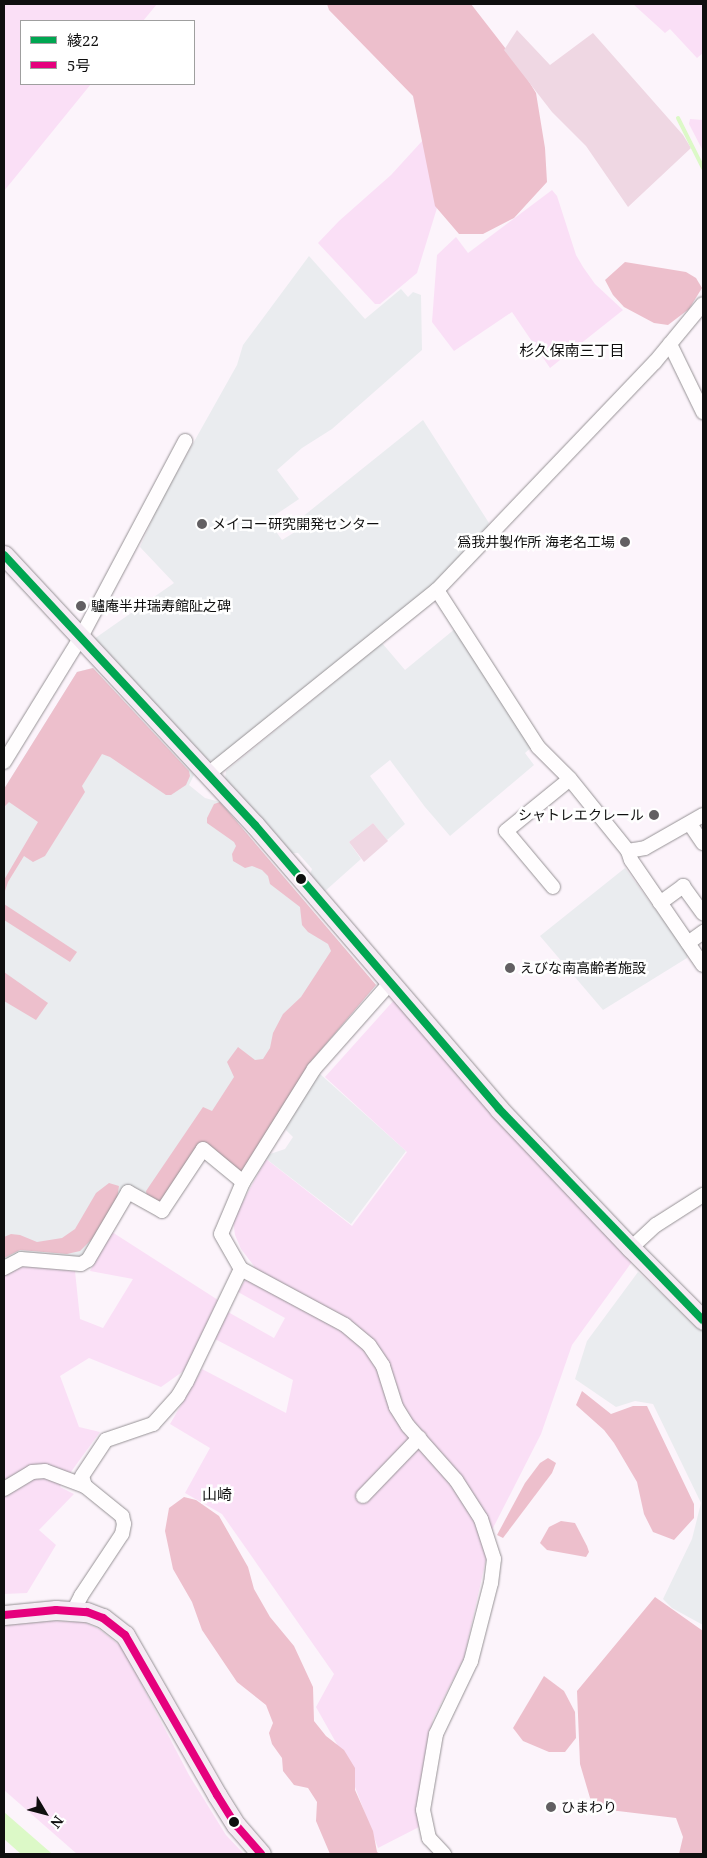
<!DOCTYPE html>
<meta charset="utf-8">
<style>
body{margin:0}
#map{position:relative;width:707px;height:1858px;overflow:hidden;background:#fcf4fb;font-family:"Noto Serif","Noto Sans JP",serif}
div>[style]{position:absolute}
[style*='--x']{left:calc(var(--x)*1px);top:calc(var(--y)*1px);width:calc(var(--w)*1px);rotate:calc(var(--a)*1deg)}
.industrial>*{inset:0;background:#eaecef}
.farmland>*{inset:0;background:#fadff6}
.forest>*{inset:0;background:#edbfcc}
.cemetery>*{inset:0;background:#efd7e3}
.water>*{inset:0;background:#dcf9c7}
.stream>*{height:4px;margin:-2px;padding:0 2px;transform-origin:2px;border-radius:2px;background:#dcf9c7}
.roads{filter:drop-shadow(0 0 1px #969295) drop-shadow(0 0 1px #969295)}
.street>*{height:14px;margin:-7px;padding:0 7px;transform-origin:7px;border-radius:7px;background:#fffdfe}
.secondary>*{height:19px;margin:-9.5px;padding:0 9.5px;transform-origin:9.5px;border-radius:9.5px;background:#f5ebf4}
.bus-1>*{height:8px;margin:-4px;padding:0 4px;transform-origin:4px;border-radius:4px;background:#00a651}
.bus-2>*{height:8px;margin:-4px;padding:0 4px;transform-origin:4px;border-radius:4px;background:#e5007d}
.dots>*{width:14px;height:14px;translate:-50% -50%;box-sizing:border-box;border:2px solid #fff;border-radius:50%}
span{translate:-50% -50%;white-space:nowrap;text-align:center;line-height:1.15;-webkit-text-stroke:5px #fff;paint-order:stroke}
.poi-label{font-size:14px;color:#0f0f0f}
.left{translate:0 -50%;text-align:left}
.right{translate:-100% -50%;text-align:right}
.neighbourhood-label{font-size:15px;color:#0f0f0f}
.frame{position:absolute;inset:0;border:5px solid #0f0f0f;pointer-events:none}
.legend{position:absolute;left:20px;top:20px;width:175px;height:65px;box-sizing:border-box;background:#fff;border:1px solid #9f9f9f;margin:0;padding:6px 9px;list-style:none;font-size:15px;color:#0f0f0f}
.legend li{display:flex;align-items:center;gap:10px;height:25px}
.legend b{width:25px;border:1px solid #9f9f9f}
.north{position:absolute;left:20px;top:1788px;width:50px;height:50px;-webkit-text-stroke:4px #fff;paint-order:stroke;rotate:127deg;font-size:14px;font-weight:700;line-height:20px;text-align:center;color:#0f0f0f}
.north::after{content:'';display:block;margin:auto;width:18px;height:22px;background:#0f0f0f;clip-path:polygon(50% 0,100% 100%,50% 72%,0 100%)}
</style>
<div id="map">
<div class="industrial">
<div style="clip-path:polygon(309px 256px,365px 319px,401px 289px,408px 297px,413px 292px,421px 295px,422px 350px,332px 429px,302px 448px,277px 470px,299px 499px,268px 520px,282px 540px,295px 532px,296px 522px,423px 420px,489px 523px,487px 530px,433px 588px,215px 761px,208px 760px,94px 639px,174px 583px,140px 547px,158px 506px,237px 365px,243px 345px)"></div>
<div style="clip-path:polygon(456px 628px,533px 746px,525px 753px,534px 765px,450px 836px,425px 807px,390px 760px,370px 776px,405px 824px,387px 840px,373px 823px,349px 842px,361px 859px,324px 892px,310px 874px,312px 869px,298px 853px,292px 853px,225px 779px,226px 771px,382px 643px,405px 670px)"></div>
<div style="clip-path:polygon(93px 668px,194px 775px,189px 785px,205px 798px,220px 802px,376px 985px,308px 1065px,247px 1171px,203px 1142px,159px 1204px,128px 1185px,84px 1257px,4px 1263px,4px 789px,77px 672px)"></div>
<div style="clip-path:polygon(625px 868px,688px 954px,687px 958px,603px 1010px,540px 936px)"></div>
<div style="clip-path:polygon(320px 1074px,406px 1151px,351px 1224px,265px 1158px,267px 1155px,285px 1149px,293px 1137px,286px 1130px,286px 1123px)"></div>
<div style="clip-path:polygon(638px 1272px,703px 1331px,703px 1625px,672px 1608px,663px 1599px,692px 1539px,701px 1503px,653px 1404px,635px 1401px,616px 1407px,575px 1379px,587px 1341px)"></div>
</div>
<div class="farmland">
<div style="clip-path:polygon(4px 4px,157px 4px,143px 21px,21px 21px,21px 84px,91px 84px,4px 191px)"></div>
<div style="clip-path:polygon(633px 4px,703px 4px,703px 53px,697px 58px,670px 29px,665px 33px)"></div>
<div style="clip-path:polygon(690px 119px,703px 120px,703px 151px,689px 124px)"></div>
<div style="clip-path:polygon(423px 140px,438px 187px,437px 208px,417px 273px,380px 304px,375px 304px,318px 243px,339px 221px,391px 175px)"></div>
<div style="clip-path:polygon(552px 190px,557px 196px,576px 255px,583px 267px,595px 284px,623px 310px,550px 368px,512px 312px,454px 351px,432px 322px,437px 255px,456px 237px,468px 253px)"></div>
<div style="clip-path:polygon(395px 999px,634px 1259px,572px 1345px,541px 1434px,493px 1528px,464px 1658px,433px 1719px,420px 1797px,419px 1827px,378px 1848px,343px 1755px,316px 1707px,334px 1674px,222px 1514px,185px 1493px,210px 1448px,170px 1424px,202px 1369px,286px 1413px,293px 1380px,215px 1339px,228px 1312px,274px 1338px,285px 1318px,238px 1292px,254px 1266px,241px 1249px,235px 1235px,233px 1220px,266px 1159px,352px 1226px,407px 1152px,325px 1077px)"></div>
<div style="clip-path:polygon(112px 1232px,218px 1300px,185px 1370px,161px 1387px,89px 1358px,60px 1376px,79px 1427px,100px 1432px,60px 1487px,74px 1494px,39px 1530px,56px 1545px,27px 1593px,4px 1594px,4px 1273px,19px 1265px,75px 1271px,80px 1319px,103px 1328px,133px 1279px,90px 1271px)"></div>
<div style="clip-path:polygon(51px 1621px,84px 1622px,99px 1629px,122px 1647px,189px 1775px,226px 1835px,244px 1854px,77px 1854px,4px 1790px,4px 1625px)"></div>
</div>
<div class="forest">
<div style="clip-path:polygon(327px 4px,471px 4px,520px 67px,536px 93px,545px 148px,547px 182px,514px 218px,483px 234px,459px 234px,435px 206px,413px 96px,329px 10px)"></div>
<div style="clip-path:polygon(625px 262px,686px 272px,696px 278px,702px 288px,689px 309px,668px 325px,654px 323px,624px 307px,613px 295px,605px 280px)"></div>
<div style="clip-path:polygon(93px 668px,189px 771px,190px 776px,186px 785px,171px 795px,166px 795px,110px 757px,102px 754px,82px 786px,85px 792px,45px 856px,33px 862px,24px 856px,8px 882px,4px 894px,4px 880px,38px 822px,9px 802px,4px 807px,4px 789px,77px 672px)"></div>
<div style="clip-path:polygon(220px 802px,376px 985px,308px 1065px,247px 1171px,239px 1172px,204px 1142px,164px 1203px,159px 1204px,147px 1197px,146px 1191px,203px 1107px,212px 1111px,234px 1077px,227px 1062px,238px 1047px,255px 1060px,263px 1059px,270px 1048px,273px 1033px,283px 1014px,301px 997px,331px 951px,328px 944px,308px 932px,302px 925px,300px 907px,270px 884px,268px 876px,262px 870px,252px 866px,245px 868px,233px 861px,232px 854px,236px 846px,234px 842px,207px 823px,207px 818px,214px 804px)"></div>
<div style="clip-path:polygon(4px 904px,77px 952px,70px 962px,4px 920px)"></div>
<div style="clip-path:polygon(4px 972px,48px 1003px,36px 1020px,4px 1001px)"></div>
<div style="clip-path:polygon(109px 1183px,119px 1186px,117px 1199px,92px 1239px,80px 1251px,67px 1254px,20px 1250px,4px 1258px,4px 1237px,11px 1234px,20px 1235px,37px 1242px,62px 1238px,75px 1229px,96px 1193px)"></div>
<div style="clip-path:polygon(582px 1391px,611px 1414px,633px 1406px,647px 1406px,694px 1504px,694px 1518px,674px 1540px,653px 1532px,644px 1514px,637px 1482px,614px 1443px,604px 1430px,576px 1405px)"></div>
<div style="clip-path:polygon(548px 1458px,556px 1463px,552px 1473px,503px 1538px,497px 1535px,525px 1483px,540px 1463px)"></div>
<div style="clip-path:polygon(184px 1497px,196px 1500px,219px 1516px,248px 1567px,254px 1589px,270px 1617px,294px 1646px,313px 1687px,314px 1721px,326px 1736px,344px 1750px,355px 1768px,355px 1790px,373px 1831px,377px 1852px,380px 1854px,330px 1854px,316px 1821px,317px 1802px,308px 1788px,294px 1785px,283px 1771px,282px 1758px,272px 1744px,269px 1733px,273px 1723px,266px 1705px,237px 1682px,202px 1630px,192px 1602px,173px 1569px,165px 1531px,169px 1508px)"></div>
<div style="clip-path:polygon(561px 1521px,575px 1523px,587px 1546px,589px 1552px,586px 1557px,547px 1550px,540px 1543px,549px 1527px)"></div>
<div style="clip-path:polygon(655px 1597px,703px 1631px,703px 1854px,679px 1854px,683px 1837px,676px 1818px,593px 1808px,580px 1764px,577px 1691px)"></div>
<div style="clip-path:polygon(544px 1676px,564px 1691px,575px 1712px,576px 1738px,565px 1752px,549px 1752px,523px 1741px,513px 1728px)"></div>
</div>
<div class="cemetery">
<div style="clip-path:polygon(517px 30px,550px 65px,593px 33px,683px 135px,691px 148px,628px 207px,586px 146px,552px 112px,504px 50px)"></div>
<div style="clip-path:polygon(373px 823px,388px 841px,364px 862px,349px 842px)"></div>
</div>
<div class="water">
<div style="clip-path:polygon(4px 1812px,50px 1852px,52px 1854px,21px 1854px,4px 1839px)"></div>
</div>
<div class="stream">
<div style="--x:678;--y:118;--w:56;--a:63.4"></div>
</div>
<div class="roads">
<div class="street">
<div style="--x:670;--y:344;--w:76;--a:64.1"></div>
<div style="--x:437;--y:590;--w:187;--a:57.2"></div>
<div style="--x:538;--y:747;--w:45;--a:45"></div>
<div style="--x:570;--y:779;--w:92;--a:51.1"></div>
<div style="--x:628;--y:851;--w:9;--a:72"></div>
<div style="--x:631;--y:860;--w:127;--a:55.6"></div>
<div style="--x:4;--y:762;--w:147;--a:-58.4"></div>
<div style="--x:81;--y:637;--w:222;--a:-62"></div>
<div style="--x:208;--y:774;--w:294;--a:-38.8"></div>
<div style="--x:437;--y:590;--w:315;--a:-46.3"></div>
<div style="--x:655;--y:362;--w:75;--a:-50.4"></div>
<div style="--x:690;--y:824;--w:23;--a:56"></div>
<div style="--x:628;--y:851;--w:17;--a:-10"></div>
<div style="--x:645;--y:848;--w:67;--a:-29.6"></div>
<div style="--x:553;--y:887;--w:73;--a:-130"></div>
<div style="--x:506;--y:831;--w:82;--a:-39.1"></div>
<div style="--x:660;--y:903;--w:29;--a:-36"></div>
<div style="--x:683;--y:886;--w:34;--a:54"></div>
<div style="--x:688;--y:943;--w:19;--a:-36"></div>
<div style="--x:390;--y:983;--w:115;--a:131.5"></div>
<div style="--x:314;--y:1069;--w:133;--a:122.1"></div>
<div style="--x:243;--y:1182;--w:56;--a:112.9"></div>
<div style="--x:221;--y:1234;--w:40;--a:60.3"></div>
<div style="--x:241;--y:1269;--w:118;--a:28.3"></div>
<div style="--x:345;--y:1325;--w:31;--a:40"></div>
<div style="--x:369;--y:1345;--w:25;--a:56"></div>
<div style="--x:383;--y:1366;--w:43;--a:72.4"></div>
<div style="--x:396;--y:1407;--w:22;--a:58"></div>
<div style="--x:408;--y:1426;--w:72;--a:48.4"></div>
<div style="--x:456;--y:1480;--w:46;--a:57.3"></div>
<div style="--x:481;--y:1519;--w:42;--a:72"></div>
<div style="--x:494;--y:1559;--w:24;--a:97"></div>
<div style="--x:491;--y:1583;--w:81;--a:104.4"></div>
<div style="--x:471;--y:1661;--w:81;--a:115.6"></div>
<div style="--x:436;--y:1734;--w:77;--a:99.7"></div>
<div style="--x:423;--y:1810;--w:29;--a:78"></div>
<div style="--x:429;--y:1838;--w:22;--a:47"></div>
<div style="--x:631;--y:1248;--w:34;--a:-43"></div>
<div style="--x:656;--y:1225;--w:56;--a:-32.6"></div>
<div style="--x:4;--y:1268;--w:19;--a:-28"></div>
<div style="--x:21;--y:1259;--w:60;--a:4.8"></div>
<div style="--x:81;--y:1264;--w:8;--a:-30"></div>
<div style="--x:88;--y:1260;--w:79;--a:-59.5"></div>
<div style="--x:128;--y:1192;--w:39;--a:29"></div>
<div style="--x:162;--y:1211;--w:74;--a:-56.5"></div>
<div style="--x:203;--y:1149;--w:52;--a:39.5"></div>
<div style="--x:85;--y:1486;--w:10;--a:-107"></div>
<div style="--x:82;--y:1476;--w:43;--a:-56.3"></div>
<div style="--x:106;--y:1440;--w:50;--a:-18.8"></div>
<div style="--x:153;--y:1424;--w:38;--a:-48"></div>
<div style="--x:178;--y:1396;--w:17;--a:-59"></div>
<div style="--x:187;--y:1381;--w:124;--a:-64.3"></div>
<div style="--x:4;--y:1489;--w:33;--a:-31"></div>
<div style="--x:32;--y:1472;--w:13;--a:-4"></div>
<div style="--x:45;--y:1471;--w:43;--a:20.6"></div>
<div style="--x:85;--y:1486;--w:48;--a:39"></div>
<div style="--x:122;--y:1516;--w:8;--a:76"></div>
<div style="--x:124;--y:1524;--w:10;--a:101"></div>
<div style="--x:122;--y:1534;--w:74;--a:123.5"></div>
<div style="--x:81;--y:1596;--w:16;--a:117"></div>
<div style="--x:363;--y:1496;--w:81;--a:-46"></div>
</div>
<div class="secondary">
<div style="--x:4;--y:555;--w:369;--a:47.1"></div>
<div style="--x:255;--y:825;--w:374;--a:49.3"></div>
<div style="--x:499;--y:1109;--w:192;--a:46.5"></div>
<div style="--x:631;--y:1248;--w:102;--a:45"></div>
<div style="--x:4;--y:1615;--w:52;--a:-5.5"></div>
<div style="--x:56;--y:1610;--w:31;--a:4"></div>
<div style="--x:87;--y:1612;--w:17;--a:21"></div>
<div style="--x:103;--y:1618;--w:28;--a:38"></div>
<div style="--x:125;--y:1635;--w:185;--a:60.1"></div>
<div style="--x:217;--y:1795;--w:36;--a:58"></div>
<div style="--x:236;--y:1825;--w:38;--a:49"></div>
</div>
</div>
<div class="bus-1">
<div style="--x:4;--y:555;--w:369;--a:47.1"></div>
<div style="--x:255;--y:825;--w:374;--a:49.3"></div>
<div style="--x:499;--y:1109;--w:293;--a:46"></div>
</div>
<div class="bus-2">
<div style="--x:4;--y:1615;--w:52;--a:-5.5"></div>
<div style="--x:56;--y:1610;--w:31;--a:4"></div>
<div style="--x:87;--y:1612;--w:17;--a:21"></div>
<div style="--x:103;--y:1618;--w:28;--a:38"></div>
<div style="--x:125;--y:1635;--w:185;--a:60.1"></div>
<div style="--x:217;--y:1795;--w:36;--a:58"></div>
<div style="--x:236;--y:1825;--w:38;--a:49"></div>
</div>
<div class="dots">
<div style="left:202px;top:524px;background:#625f62"></div>
<div style="left:625px;top:542px;background:#625f62"></div>
<div style="left:81px;top:606px;background:#625f62"></div>
<div style="left:654px;top:815px;background:#625f62"></div>
<div style="left:301px;top:879px;background:#0f0f0f"></div>
<div style="left:510px;top:968px;background:#625f62"></div>
<div style="left:551px;top:1807px;background:#625f62"></div>
<div style="left:234px;top:1822px;background:#0f0f0f"></div>
</div>
<div class="poi-label">
<span class="left" style="left:212px;top:524px">メイコー研究開発センター</span>
<span class="right" style="left:615px;top:542px">爲我井製作所 海老名工場</span>
<span class="left" style="left:91px;top:606px">驢庵半井瑞寿館阯之碑</span>
<span class="right" style="left:644px;top:815px">シャトレエクレール</span>
<span class="left" style="left:520px;top:968px">えびな南高齢者施設</span>
<span class="left" style="left:561px;top:1807px">ひまわり</span>
</div>
<div class="neighbourhood-label">
<span style="left:572px;top:351px">杉久保南三丁目</span>
<span style="left:217px;top:1495px">山崎</span>
</div>
<div class="frame"></div>
<ul class="legend">
<li><b style="height:6px;background:#00a651"></b>綾22</li>
<li><b style="height:6px;background:#e5007d"></b>5号</li>
</ul>
<div class="north">N</div>
</div>
